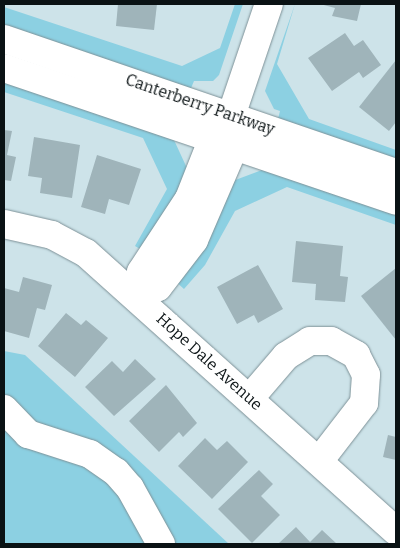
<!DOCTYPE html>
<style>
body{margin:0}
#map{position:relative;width:400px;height:548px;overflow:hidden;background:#cde3e9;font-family:Bitter,serif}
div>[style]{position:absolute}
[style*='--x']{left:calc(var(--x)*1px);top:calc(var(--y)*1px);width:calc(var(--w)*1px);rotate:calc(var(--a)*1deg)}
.green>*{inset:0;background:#8cd0e2}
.building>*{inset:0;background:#9fb4ba}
.roads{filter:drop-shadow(0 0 1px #7d9197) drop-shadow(0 0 1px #7d9197)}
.minor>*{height:28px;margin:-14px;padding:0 14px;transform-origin:14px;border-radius:14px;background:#fff}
span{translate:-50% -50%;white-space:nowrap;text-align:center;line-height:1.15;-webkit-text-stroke:5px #fff;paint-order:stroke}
.street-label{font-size:16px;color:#0a1214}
.frame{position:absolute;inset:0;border:5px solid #0a1214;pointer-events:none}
</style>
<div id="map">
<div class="green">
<div style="clip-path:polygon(235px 4px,243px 4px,219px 75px,213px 81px,194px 81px,189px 93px,4px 31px,4px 7px,182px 66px,220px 48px)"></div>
<div style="clip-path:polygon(295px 4px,277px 64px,309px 119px,396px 150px,396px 165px,277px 123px,280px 111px,274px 109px,265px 91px)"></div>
<div style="clip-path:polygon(4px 76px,174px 140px,186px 166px,192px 168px,145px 252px,135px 246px,167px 189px,143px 138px,4px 92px)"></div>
<div style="clip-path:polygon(262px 170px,396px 209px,396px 225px,287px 187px,235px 211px,205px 265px,184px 289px,174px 280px,230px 182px)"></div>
<div style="clip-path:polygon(4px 351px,25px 355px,229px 544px,4px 544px)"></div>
</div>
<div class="building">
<div style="clip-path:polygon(118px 4px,157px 4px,154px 30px,116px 26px)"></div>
<div style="clip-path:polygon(320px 4px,361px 4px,357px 21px,332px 16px,335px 8px)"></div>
<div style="clip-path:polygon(345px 33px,354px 46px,363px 40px,381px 65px,363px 78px,359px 72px,332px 91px,308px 58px)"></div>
<div style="clip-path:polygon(396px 60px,396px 122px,389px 131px,359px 107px)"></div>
<div style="clip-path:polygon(4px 130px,12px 131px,7px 155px,16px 157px,11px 181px,4px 180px)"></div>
<div style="clip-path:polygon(34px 137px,80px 145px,72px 198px,40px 193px,42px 178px,28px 176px)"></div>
<div style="clip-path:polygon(97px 155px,141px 169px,129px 205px,109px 199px,105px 214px,81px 207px)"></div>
<div style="clip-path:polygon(296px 241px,343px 246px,340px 276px,348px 277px,345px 302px,315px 300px,316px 284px,292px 282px)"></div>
<div style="clip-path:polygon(258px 265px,283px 309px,258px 323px,254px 315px,237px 324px,217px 287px)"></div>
<div style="clip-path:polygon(396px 268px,396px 340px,361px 296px)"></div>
<div style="clip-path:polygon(23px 277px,52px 285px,45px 310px,37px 308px,29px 338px,4px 331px,4px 288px,19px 292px)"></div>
<div style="clip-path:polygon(66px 313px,81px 325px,86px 320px,108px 338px,75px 377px,38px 346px)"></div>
<div style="clip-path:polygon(135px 359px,156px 379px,114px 416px,85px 387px,112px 361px,123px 372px)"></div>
<div style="clip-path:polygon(166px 385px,197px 423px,183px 437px,179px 432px,159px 452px,129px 421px)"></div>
<div style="clip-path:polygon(388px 435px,396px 437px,396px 460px,383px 457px)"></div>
<div style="clip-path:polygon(205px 438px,217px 450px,227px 441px,248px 462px,212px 499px,178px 466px)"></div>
<div style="clip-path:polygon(259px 470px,273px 484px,261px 496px,280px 515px,252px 543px,218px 509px)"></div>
<div style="clip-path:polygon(296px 527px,310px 542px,322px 530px,337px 544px,278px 544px)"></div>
</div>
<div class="roads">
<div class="minor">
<div style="--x:4;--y:39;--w:414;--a:18.9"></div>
<div style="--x:4;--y:68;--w:414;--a:18.7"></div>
<div style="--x:4;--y:224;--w:49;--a:12.9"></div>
<div style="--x:52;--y:235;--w:38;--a:28"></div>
<div style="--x:86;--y:253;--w:416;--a:41.9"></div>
<div style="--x:135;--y:295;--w:24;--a:-75"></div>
<div style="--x:141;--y:272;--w:87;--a:-56.7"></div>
<div style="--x:189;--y:199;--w:66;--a:-68.5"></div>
<div style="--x:213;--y:138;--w:28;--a:-51"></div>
<div style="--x:231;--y:116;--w:118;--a:-71.3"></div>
<div style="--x:135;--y:295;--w:24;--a:-19"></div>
<div style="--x:158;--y:287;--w:59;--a:-52.5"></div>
<div style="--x:194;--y:240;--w:103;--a:-66.7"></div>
<div style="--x:235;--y:145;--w:18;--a:-96"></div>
<div style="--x:250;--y:398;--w:55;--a:-49.4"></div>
<div style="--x:286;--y:356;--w:28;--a:-32"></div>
<div style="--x:310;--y:341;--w:21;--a:0"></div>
<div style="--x:331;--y:341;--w:29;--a:29"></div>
<div style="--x:356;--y:355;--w:22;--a:63"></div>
<div style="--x:366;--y:375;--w:28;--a:94"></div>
<div style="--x:364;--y:403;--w:72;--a:127.7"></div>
<div style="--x:4;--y:409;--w:35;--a:46"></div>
<div style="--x:28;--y:434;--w:65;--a:17.9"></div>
<div style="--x:90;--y:454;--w:32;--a:35"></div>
<div style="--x:116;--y:472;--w:21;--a:49"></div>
<div style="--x:130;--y:488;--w:64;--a:61"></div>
</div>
</div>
<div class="street-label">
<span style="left:200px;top:105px;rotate:19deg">Canterberry Parkway</span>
<span style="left:209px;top:362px;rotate:42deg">Hope Dale Avenue</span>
</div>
<div class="frame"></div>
</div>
